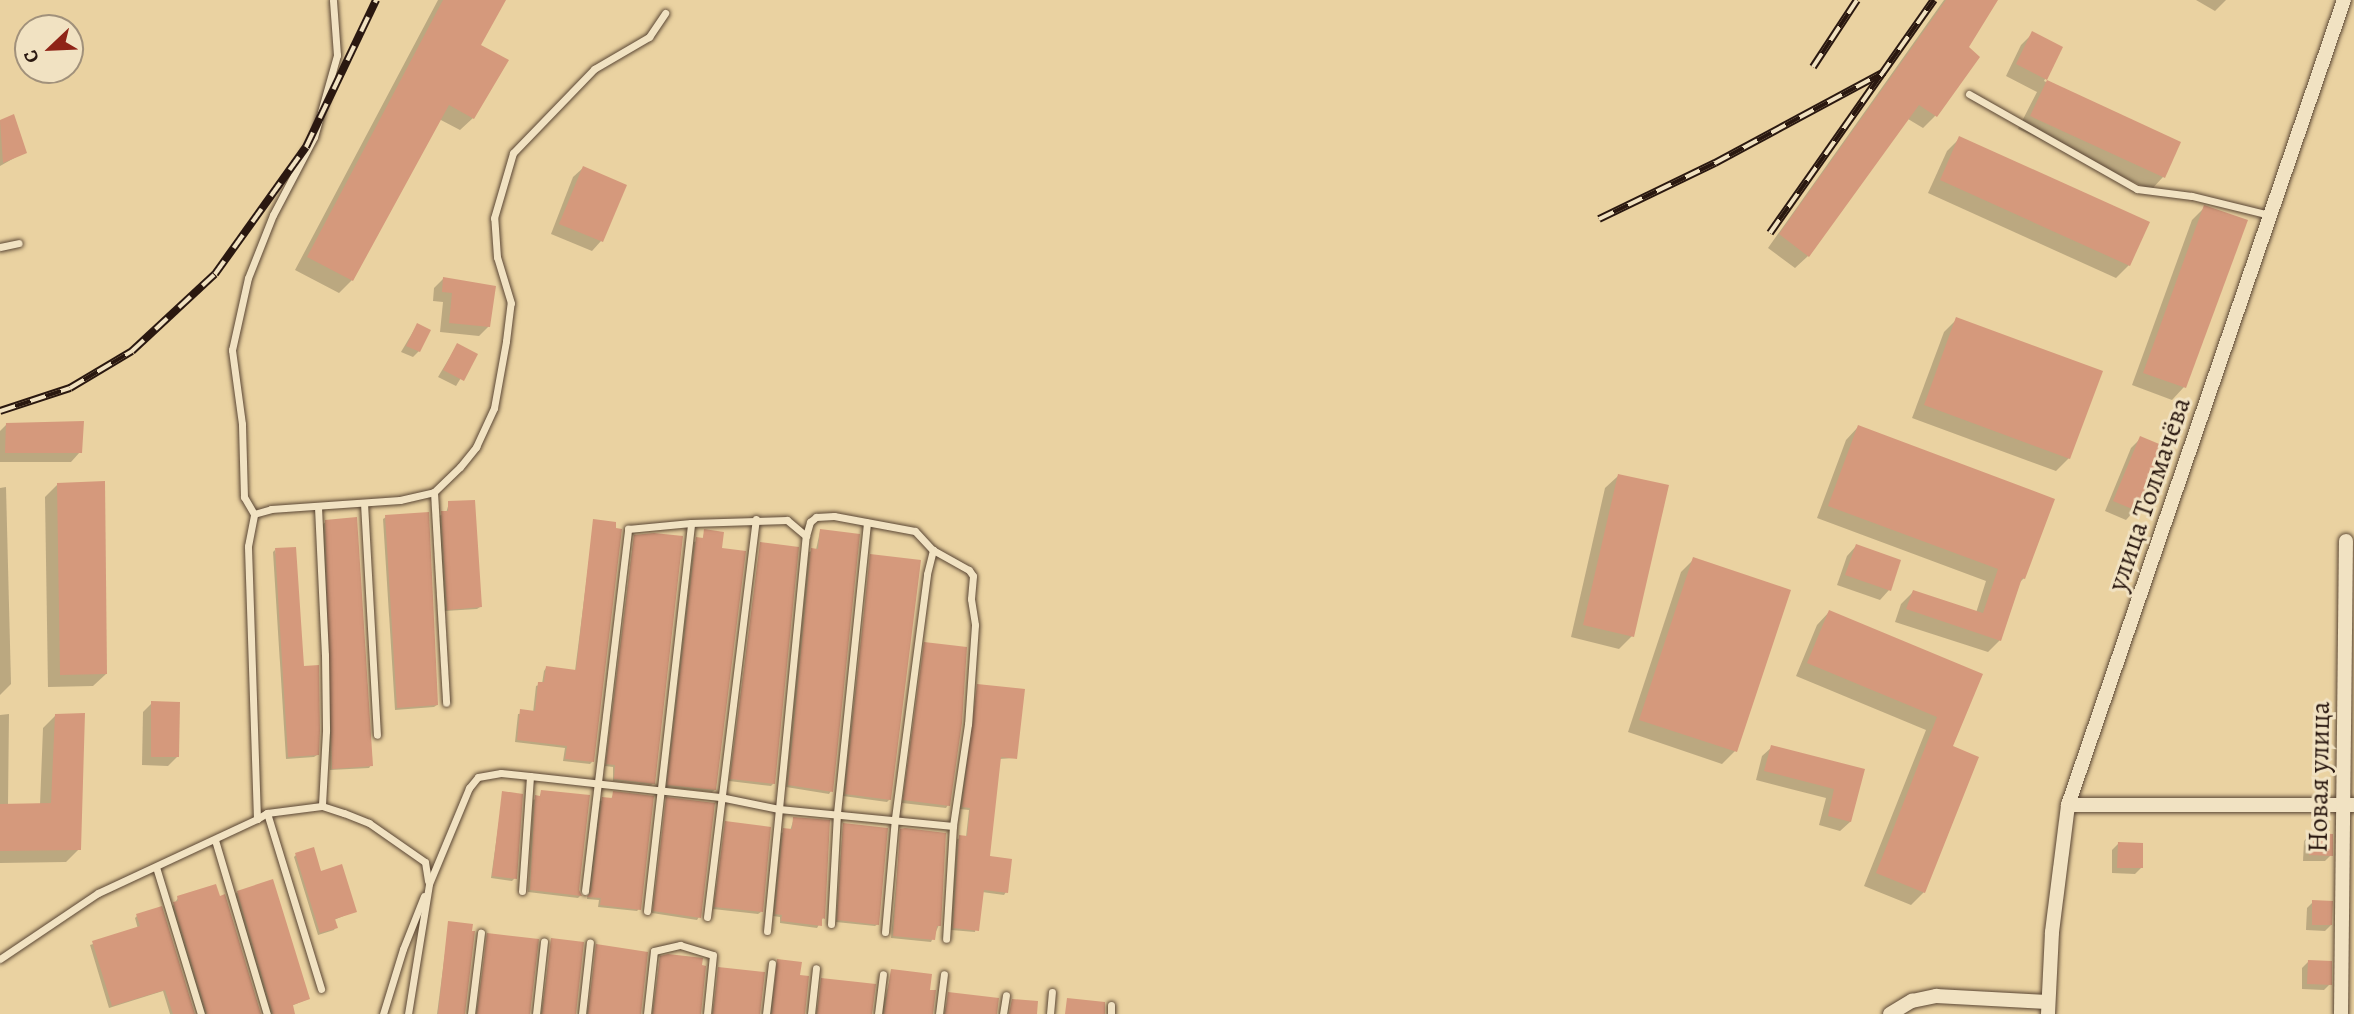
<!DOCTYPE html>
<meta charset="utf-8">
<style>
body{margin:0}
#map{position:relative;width:2354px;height:1014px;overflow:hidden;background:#ead2a1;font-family:Alegreya,serif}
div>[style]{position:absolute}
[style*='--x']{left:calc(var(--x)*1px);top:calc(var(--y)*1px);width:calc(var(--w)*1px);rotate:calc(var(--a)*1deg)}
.shadow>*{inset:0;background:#0003}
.building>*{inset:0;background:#d5997c}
.roads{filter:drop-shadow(0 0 2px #5a4634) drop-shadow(0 0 2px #5a4634)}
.lane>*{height:7px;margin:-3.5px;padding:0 3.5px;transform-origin:3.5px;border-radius:3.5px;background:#f1e2c2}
.street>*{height:14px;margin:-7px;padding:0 7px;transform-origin:7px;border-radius:7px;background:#f1e2c2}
.rail>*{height:8px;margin-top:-4px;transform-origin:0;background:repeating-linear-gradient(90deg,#f1e2c2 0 16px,#2a1810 0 32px);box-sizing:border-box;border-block:2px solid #2a1810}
span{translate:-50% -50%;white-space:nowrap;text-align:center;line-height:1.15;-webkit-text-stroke:6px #f1e2c2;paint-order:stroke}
.street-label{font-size:28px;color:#2a1810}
.north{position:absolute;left:14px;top:14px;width:70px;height:70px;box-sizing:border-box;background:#f1e2c2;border:2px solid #a1917b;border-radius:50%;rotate:247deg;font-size:19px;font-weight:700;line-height:28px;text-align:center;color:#2a1810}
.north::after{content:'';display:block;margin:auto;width:24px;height:32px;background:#8f2418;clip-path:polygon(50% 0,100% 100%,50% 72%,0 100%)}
</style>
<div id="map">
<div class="shadow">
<div style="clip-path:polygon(438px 0,504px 0,479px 46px,473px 118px,460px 130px,439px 119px,352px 280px,339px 293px,295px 270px)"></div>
<div style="clip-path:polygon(1944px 0,1995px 0,1967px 47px,1935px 116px,1923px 128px,1908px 119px,1808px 256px,1795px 268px,1768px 248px)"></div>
<div style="clip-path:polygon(2196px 0,2226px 0,2215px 11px)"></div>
<div style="clip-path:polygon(2033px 33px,2061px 48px,2044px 81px,2179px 142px,2163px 177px,2151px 190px,2018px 129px,2037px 92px,2006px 76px,2021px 45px)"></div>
<div style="clip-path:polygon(13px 116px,25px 152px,0 166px,0 121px)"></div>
<div style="clip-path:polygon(1960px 138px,2129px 265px,2116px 278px,1928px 193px,1947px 151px)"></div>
<div style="clip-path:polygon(583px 168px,601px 241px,592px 251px,551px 234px,573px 177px)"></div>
<div style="clip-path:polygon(2205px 207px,2184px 387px,2172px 400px,2132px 385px,2192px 220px)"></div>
<div style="clip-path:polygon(443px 279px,489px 326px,479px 336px,440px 332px,443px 302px,433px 301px,434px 288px)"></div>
<div style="clip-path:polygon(1957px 319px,2069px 458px,2056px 471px,1912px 418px,1944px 332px)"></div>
<div style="clip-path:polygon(417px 325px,419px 351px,413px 357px,401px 352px)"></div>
<div style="clip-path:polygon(457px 345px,475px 355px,456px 386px,438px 377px)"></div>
<div style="clip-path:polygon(7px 424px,80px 452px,71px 462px,0 462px,0 431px)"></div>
<div style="clip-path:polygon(1858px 427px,2024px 578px,2018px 584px,2000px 640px,1988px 652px,1895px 622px,1901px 604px,1913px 592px,1976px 613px,1986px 581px,1817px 518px,1846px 440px)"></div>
<div style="clip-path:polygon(2141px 438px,2162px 447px,2135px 510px,2126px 520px,2105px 511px,2131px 448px)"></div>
<div style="clip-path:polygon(1618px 476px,1632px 636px,1619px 649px,1571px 637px,1605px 488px)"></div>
<div style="clip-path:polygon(58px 484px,106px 674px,93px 686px,48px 687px,45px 497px)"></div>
<div style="clip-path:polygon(6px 487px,11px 684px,0 695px,0 488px)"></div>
<div style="clip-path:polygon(449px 503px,480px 607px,477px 609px,445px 611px,439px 516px,446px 513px)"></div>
<div style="clip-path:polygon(386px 517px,437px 705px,434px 707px,395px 710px,383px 519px)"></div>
<div style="clip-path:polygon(594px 521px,592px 762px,590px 764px,563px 761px,565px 748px,515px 742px,518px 714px,533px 713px,536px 686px,542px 684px,544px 671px,546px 668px,575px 671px)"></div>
<div style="clip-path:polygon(326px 522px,371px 765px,369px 768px,330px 770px,323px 524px)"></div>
<div style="clip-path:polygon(705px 531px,715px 790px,712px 792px,666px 787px,694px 542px,702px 540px)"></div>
<div style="clip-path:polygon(820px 531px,831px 791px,829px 794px,786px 787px,809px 552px,816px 550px)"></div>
<div style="clip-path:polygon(634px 536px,654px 783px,651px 785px,613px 781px,613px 767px,605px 766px)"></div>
<div style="clip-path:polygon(761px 544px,774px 783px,771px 786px,729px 781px)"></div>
<div style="clip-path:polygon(1856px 546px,1899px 561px,1889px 590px,1880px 600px,1837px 585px,1847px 556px)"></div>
<div style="clip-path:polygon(275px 550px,302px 667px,317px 755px,314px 757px,286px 759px,273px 552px)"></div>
<div style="clip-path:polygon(871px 556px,890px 799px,887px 802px,843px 796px)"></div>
<div style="clip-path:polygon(1694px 559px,1788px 591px,1735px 751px,1722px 764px,1628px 732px,1681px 572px)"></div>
<div style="clip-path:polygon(1829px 612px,1981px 675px,1951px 747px,1924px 892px,1911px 905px,1864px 886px,1926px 730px,1796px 676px,1817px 625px)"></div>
<div style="clip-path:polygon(925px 643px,948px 805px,946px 808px,902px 803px)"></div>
<div style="clip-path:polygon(978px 685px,1015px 758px,999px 759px,988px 858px,1006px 892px,1004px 895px,982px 892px,975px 932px,951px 930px,957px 839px,966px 837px,969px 810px,960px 809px)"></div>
<div style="clip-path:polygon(152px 703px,177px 757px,168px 766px,142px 765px,143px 712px)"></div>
<div style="clip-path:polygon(9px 714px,8px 805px,40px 805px,43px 728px,55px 716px,79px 849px,66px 862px,0 863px,0 715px)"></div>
<div style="clip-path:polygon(1772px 747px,1863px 770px,1850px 822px,1840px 831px,1819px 825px,1826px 798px,1756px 780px,1762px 756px)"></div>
<div style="clip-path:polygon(542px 791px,580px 896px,578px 898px,528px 892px,533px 800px,539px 798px)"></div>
<div style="clip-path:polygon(503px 793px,515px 878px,512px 881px,491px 878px)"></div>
<div style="clip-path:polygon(614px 793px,639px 909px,637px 911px,598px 907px,599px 900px,587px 899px,600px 801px,611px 799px)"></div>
<div style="clip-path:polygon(667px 799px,699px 917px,697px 920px,652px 913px)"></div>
<div style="clip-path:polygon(794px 818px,823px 918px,817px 928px,780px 923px,780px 917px,773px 916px,781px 833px,790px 831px)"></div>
<div style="clip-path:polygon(726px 823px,761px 912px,758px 914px,713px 909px)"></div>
<div style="clip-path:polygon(843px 825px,878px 924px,875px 926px,836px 922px)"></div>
<div style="clip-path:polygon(901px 831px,939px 925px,931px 942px,891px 938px)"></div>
<div style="clip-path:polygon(2310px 835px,2331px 855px,2325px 861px,2303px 861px,2304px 841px)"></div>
<div style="clip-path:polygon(2118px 844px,2141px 868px,2135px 874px,2112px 873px,2112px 850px)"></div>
<div style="clip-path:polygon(296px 855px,320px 873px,355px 911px,334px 920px,336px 927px,334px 930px,318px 935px,294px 857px)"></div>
<div style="clip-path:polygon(237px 892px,308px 999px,291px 1006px,294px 1014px,271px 1014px,235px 895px)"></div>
<div style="clip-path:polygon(178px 898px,259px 1014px,205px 1014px,172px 907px)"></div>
<div style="clip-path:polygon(2313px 902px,2331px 925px,2325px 931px,2306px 930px,2307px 908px)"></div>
<div style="clip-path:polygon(137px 916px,193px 1014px,170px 1014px,163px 991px,109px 1008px,90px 945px,138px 929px,135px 918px)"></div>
<div style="clip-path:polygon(449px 923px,463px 1014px,437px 1014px)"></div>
<div style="clip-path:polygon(488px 935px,528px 1014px,476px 1014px)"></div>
<div style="clip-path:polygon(552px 940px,574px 1014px,541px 1014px)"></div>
<div style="clip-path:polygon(597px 946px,639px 1014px,587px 1014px)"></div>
<div style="clip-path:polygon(660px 958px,699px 1014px,652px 1014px)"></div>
<div style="clip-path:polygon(778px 961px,798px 977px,803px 1014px,770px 1014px)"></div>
<div style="clip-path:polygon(2308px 962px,2330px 984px,2324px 990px,2302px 989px,2302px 968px)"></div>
<div style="clip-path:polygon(719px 969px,758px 1014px,712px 1014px)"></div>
<div style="clip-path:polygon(892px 971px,928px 991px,931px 1014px,881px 1014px)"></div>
<div style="clip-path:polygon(822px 980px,871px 1014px,816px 1014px)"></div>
<div style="clip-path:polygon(949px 994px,996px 1014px,944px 1014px)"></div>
</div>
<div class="building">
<div style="clip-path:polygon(443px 0,506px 0,481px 45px,509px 60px,474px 119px,449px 105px,353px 281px,307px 257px)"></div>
<div style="clip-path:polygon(1946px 0,1998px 0,1969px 47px,1980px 57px,1937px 117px,1919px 105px,1809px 257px,1779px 234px)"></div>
<div style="clip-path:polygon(2032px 31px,2063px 47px,2047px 80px,2016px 64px)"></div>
<div style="clip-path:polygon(2047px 80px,2181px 142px,2165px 178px,2030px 116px)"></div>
<div style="clip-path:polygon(14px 114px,27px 153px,3px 163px,0 120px)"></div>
<div style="clip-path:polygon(1959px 136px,2150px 222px,2130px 266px,1940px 180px)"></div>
<div style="clip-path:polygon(583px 166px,627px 185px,603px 242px,559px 224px)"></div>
<div style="clip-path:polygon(2204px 205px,2248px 220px,2186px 388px,2143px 373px)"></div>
<div style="clip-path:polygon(443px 277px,496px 286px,490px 327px,449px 323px,452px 293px,442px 292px)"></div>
<div style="clip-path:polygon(1956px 317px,2103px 371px,2070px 459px,1924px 405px)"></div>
<div style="clip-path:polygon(417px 323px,431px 330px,420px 352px,406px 346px)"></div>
<div style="clip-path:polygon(457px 343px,478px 354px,464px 381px,443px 370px)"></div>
<div style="clip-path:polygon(84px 421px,82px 453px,5px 453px,6px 423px)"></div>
<div style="clip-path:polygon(1858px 425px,2055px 499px,2025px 579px,2022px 578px,2001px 641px,1906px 609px,1913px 590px,1983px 613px,1998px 569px,1828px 506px)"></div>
<div style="clip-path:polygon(2140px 436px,2164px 446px,2137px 511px,2113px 501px)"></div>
<div style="clip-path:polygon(1618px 474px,1669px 485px,1634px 637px,1583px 625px)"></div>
<div style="clip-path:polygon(105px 481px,107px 674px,60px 675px,57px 483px)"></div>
<div style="clip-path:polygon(475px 500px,482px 607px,447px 610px,441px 511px,448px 511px,448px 501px)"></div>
<div style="clip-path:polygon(429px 512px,438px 705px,397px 708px,385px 515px)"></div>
<div style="clip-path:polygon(357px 517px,373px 766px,332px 769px,325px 520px)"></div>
<div style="clip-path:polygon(593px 519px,616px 522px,616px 528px,622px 529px,594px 762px,565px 759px,567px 746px,517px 740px,520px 709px,535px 711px,538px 682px,544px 682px,546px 666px,576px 670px)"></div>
<div style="clip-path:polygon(704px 529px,724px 532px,722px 548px,746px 551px,716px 790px,667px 785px,696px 537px,703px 538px)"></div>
<div style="clip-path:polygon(820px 529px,860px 534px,833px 792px,788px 785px,811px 548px,818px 549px)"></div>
<div style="clip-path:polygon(654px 533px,683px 536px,655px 784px,614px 779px,615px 765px,606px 764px,634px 535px)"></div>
<div style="clip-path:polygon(760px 542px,799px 547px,775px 784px,730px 779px)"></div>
<div style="clip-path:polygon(1856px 544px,1901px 560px,1891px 591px,1845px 575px)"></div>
<div style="clip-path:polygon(296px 547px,304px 666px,319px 665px,320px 731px,319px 755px,288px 757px,275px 548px)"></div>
<div style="clip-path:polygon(870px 554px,921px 560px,891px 800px,845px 794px)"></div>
<div style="clip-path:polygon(1693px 557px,1791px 590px,1737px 752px,1639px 720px)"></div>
<div style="clip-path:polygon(1829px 610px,1983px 674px,1953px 746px,1979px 757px,1925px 893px,1876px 873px,1937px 717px,1807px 663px)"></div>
<div style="clip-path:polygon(924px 642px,967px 647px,962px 723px,950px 806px,903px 800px)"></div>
<div style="clip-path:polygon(977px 684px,1025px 689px,1017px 759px,1001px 757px,990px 856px,1012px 859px,1008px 893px,984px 890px,979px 931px,953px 928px,959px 835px,967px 836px,970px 808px,962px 807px)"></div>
<div style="clip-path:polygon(151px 701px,180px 702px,179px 757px,151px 757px)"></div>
<div style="clip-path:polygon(85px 713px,81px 850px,0 851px,0 804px,51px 803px,55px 714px)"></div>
<div style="clip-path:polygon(1771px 745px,1865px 769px,1851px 822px,1828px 816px,1834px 789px,1764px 771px)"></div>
<div style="clip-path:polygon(541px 790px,590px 795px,579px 890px,582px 896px,530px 890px,535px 795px,540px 796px)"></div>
<div style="clip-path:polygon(502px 791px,523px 794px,517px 879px,492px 876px)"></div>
<div style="clip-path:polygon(613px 791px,654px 796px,641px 910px,600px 905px,601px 898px,587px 897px,591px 892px,602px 797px,612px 798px)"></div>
<div style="clip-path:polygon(666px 797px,715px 803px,701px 918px,653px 911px)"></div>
<div style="clip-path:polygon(793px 817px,830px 820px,825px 919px,822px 918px,822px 926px,781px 921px,782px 915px,775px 914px,783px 828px,792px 829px)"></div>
<div style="clip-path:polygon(725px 821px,771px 827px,763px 912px,714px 907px)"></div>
<div style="clip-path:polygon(843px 823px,888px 828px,879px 925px,837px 920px)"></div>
<div style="clip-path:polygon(905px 828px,946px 833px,941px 926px,937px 926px,935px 940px,893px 936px,900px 829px)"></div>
<div style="clip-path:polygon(2309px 833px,2333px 834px,2333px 856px,2309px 855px)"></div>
<div style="clip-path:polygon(2118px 842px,2143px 843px,2143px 868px,2117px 868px)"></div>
<div style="clip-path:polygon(314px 847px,321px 871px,342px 864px,357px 912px,335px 919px,338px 928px,320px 933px,295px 853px)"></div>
<div style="clip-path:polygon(273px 879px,310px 999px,293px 1005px,295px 1014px,273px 1014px,237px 891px)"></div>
<div style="clip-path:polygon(216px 884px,220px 896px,225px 894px,261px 1014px,207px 1014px,173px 902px,178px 901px,177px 896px)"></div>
<div style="clip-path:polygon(2312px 900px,2333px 901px,2332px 925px,2312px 925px)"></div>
<div style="clip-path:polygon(162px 906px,195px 1014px,173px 1014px,165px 990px,112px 1006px,92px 941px,140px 926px,136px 914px)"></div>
<div style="clip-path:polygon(448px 921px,473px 924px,472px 931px,475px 931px,465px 1014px,438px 1014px)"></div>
<div style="clip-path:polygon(487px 933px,539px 939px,530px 1014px,477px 1014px)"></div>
<div style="clip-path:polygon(551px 938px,584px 942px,576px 1014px,542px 1014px)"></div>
<div style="clip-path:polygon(596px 944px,648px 952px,641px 1014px,588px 1014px)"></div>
<div style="clip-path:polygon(668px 954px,703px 958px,702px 965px,706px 966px,701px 1014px,653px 1014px,660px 956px)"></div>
<div style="clip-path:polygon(777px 959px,802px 962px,800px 975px,809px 976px,805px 1014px,772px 1014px)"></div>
<div style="clip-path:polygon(2308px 960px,2332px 961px,2332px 985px,2307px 984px)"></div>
<div style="clip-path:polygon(718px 967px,765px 972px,760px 1014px,713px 1014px)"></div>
<div style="clip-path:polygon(891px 969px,932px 974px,930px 990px,936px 990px,933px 1014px,884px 1014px)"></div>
<div style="clip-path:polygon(821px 978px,876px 984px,872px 1014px,817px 1014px)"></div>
<div style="clip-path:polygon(948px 992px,999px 998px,997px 1014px,945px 1014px)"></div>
<div style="clip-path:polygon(1067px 998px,1105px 1002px,1105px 1014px,1065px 1014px)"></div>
<div style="clip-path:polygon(1012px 999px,1038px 1001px,1037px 1014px,1009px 1014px)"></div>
</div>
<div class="roads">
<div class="lane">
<div style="--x:1969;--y:94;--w:193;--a:29.5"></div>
<div style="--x:2137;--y:189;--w:55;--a:7.3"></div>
<div style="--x:2192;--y:196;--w:80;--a:13.7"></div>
<div style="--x:0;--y:247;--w:19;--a:-12"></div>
<div style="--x:434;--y:492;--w:211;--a:86.7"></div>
<div style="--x:364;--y:503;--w:232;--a:86.8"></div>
<div style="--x:318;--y:507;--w:148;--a:87.3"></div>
<div style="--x:325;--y:655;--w:76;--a:89.2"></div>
<div style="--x:326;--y:731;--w:75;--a:93.1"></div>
<div style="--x:254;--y:514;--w:20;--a:-120"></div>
<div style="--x:244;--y:497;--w:73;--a:-91.6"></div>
<div style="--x:242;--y:424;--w:75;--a:-97.7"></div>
<div style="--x:232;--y:350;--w:74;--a:-77.5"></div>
<div style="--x:248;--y:278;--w:68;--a:-68.4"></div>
<div style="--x:273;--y:215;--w:88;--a:-62.3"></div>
<div style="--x:314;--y:137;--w:85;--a:-74.3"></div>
<div style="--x:337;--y:55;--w:55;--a:-94.2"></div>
<div style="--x:267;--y:813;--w:184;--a:72.9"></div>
<div style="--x:257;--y:819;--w:12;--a:-31"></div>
<div style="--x:267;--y:813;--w:55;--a:-7.3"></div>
<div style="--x:322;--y:806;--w:23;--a:18"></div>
<div style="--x:344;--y:813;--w:27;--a:22"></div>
<div style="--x:369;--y:823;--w:68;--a:34.9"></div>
<div style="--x:425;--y:862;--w:19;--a:81"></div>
<div style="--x:215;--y:840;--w:182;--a:73.4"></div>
<div style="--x:156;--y:867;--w:154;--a:73"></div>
<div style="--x:522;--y:891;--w:115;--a:-86"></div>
<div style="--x:585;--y:891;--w:365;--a:-83.2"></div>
<div style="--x:628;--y:529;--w:63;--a:-5.4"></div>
<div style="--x:691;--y:523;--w:96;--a:-1.8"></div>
<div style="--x:787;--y:520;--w:25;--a:40"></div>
<div style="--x:806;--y:536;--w:15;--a:-74"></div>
<div style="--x:810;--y:522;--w:8;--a:-40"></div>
<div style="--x:816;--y:517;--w:18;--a:-3"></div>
<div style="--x:834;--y:516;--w:82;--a:10.5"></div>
<div style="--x:915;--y:531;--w:26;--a:47"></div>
<div style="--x:933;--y:550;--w:41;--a:29.1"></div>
<div style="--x:969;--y:570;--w:7;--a:56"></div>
<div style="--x:973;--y:576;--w:23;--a:95"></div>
<div style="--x:971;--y:599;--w:26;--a:81"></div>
<div style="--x:975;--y:625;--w:99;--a:94"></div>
<div style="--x:968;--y:724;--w:103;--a:98.4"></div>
<div style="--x:953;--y:826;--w:113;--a:93.5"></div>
<div style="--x:647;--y:911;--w:390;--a:-83.5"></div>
<div style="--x:707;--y:917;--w:401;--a:-83"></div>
<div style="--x:831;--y:924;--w:111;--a:-86.9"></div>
<div style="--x:837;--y:813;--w:292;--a:-84.1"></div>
<div style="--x:767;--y:931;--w:397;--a:-84.4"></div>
<div style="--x:885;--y:932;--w:114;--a:-85"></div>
<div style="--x:895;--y:818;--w:246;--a:-82.5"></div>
<div style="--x:927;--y:574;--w:25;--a:-76"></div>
<div style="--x:0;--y:959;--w:118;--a:-34"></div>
<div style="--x:98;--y:893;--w:175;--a:-25"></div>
<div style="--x:257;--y:819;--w:273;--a:-91.9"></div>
<div style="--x:248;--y:546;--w:33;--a:-79"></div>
<div style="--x:254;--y:514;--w:18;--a:-16"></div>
<div style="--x:271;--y:509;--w:129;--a:-4"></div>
<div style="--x:400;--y:500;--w:35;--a:-13"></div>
<div style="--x:434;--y:492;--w:36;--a:-44"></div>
<div style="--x:460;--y:467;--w:26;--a:-51"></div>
<div style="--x:476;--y:447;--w:43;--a:-65.2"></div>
<div style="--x:494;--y:408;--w:68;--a:-79.8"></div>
<div style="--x:506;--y:341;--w:38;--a:-83"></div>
<div style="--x:511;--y:303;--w:48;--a:-106.9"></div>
<div style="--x:497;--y:257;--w:39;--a:-94"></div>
<div style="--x:494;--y:218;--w:68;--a:-73.7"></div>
<div style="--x:513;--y:153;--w:117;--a:-46"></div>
<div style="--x:594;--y:69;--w:64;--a:-30.2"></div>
<div style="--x:649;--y:37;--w:29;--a:-56"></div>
<div style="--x:383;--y:1014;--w:68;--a:-72.9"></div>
<div style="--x:403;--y:949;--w:57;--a:-68.4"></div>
<div style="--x:408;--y:1014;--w:132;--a:-80.8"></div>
<div style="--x:429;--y:884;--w:104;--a:-67.4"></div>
<div style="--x:469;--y:788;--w:14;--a:-51"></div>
<div style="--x:478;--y:777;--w:23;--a:-10"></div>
<div style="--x:501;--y:773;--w:29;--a:6"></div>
<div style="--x:530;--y:776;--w:191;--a:6.3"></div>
<div style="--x:720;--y:797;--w:60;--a:11.5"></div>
<div style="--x:779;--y:809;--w:175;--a:5.6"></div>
<div style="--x:471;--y:1014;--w:82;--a:-83"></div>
<div style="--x:536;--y:1014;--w:73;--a:-83.7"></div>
<div style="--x:582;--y:1014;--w:72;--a:-83.7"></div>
<div style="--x:647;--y:1014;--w:63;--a:-83.7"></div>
<div style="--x:654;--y:951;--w:27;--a:-13"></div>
<div style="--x:680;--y:945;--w:34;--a:17"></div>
<div style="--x:713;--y:955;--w:59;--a:95.8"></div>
<div style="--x:766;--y:1014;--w:51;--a:-83.3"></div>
<div style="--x:811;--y:1014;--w:46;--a:-83.8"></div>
<div style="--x:878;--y:1014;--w:40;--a:-82.9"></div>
<div style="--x:939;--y:1014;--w:40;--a:-82.9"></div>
<div style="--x:1003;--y:1014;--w:19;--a:-81"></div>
<div style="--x:1050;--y:1014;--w:22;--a:-85"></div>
<div style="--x:1111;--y:1014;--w:9;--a:-90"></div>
</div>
<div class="street">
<div style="--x:2068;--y:805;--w:286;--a:0"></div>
<div style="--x:1890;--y:1014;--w:26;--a:-31"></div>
<div style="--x:1912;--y:1001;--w:25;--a:-12"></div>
<div style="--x:1936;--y:996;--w:111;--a:3.1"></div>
<div style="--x:2048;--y:1014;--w:82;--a:-87.2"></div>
<div style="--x:2052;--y:932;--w:128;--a:-82.8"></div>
<div style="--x:2068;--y:805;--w:851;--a:-71.08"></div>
<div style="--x:2341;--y:1014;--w:473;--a:-89.4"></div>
</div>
</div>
<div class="rail">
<div style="--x:1813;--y:67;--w:80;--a:-56.7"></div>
<div style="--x:1599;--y:219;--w:129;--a:-25.8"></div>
<div style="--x:1715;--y:163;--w:192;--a:-28.3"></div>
<div style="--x:1770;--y:233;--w:285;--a:-54.9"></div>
<div style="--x:0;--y:411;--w:74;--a:-18.2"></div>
<div style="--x:70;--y:388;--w:72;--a:-30.8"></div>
<div style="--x:132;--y:351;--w:113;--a:-42.9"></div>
<div style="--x:215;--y:274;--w:156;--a:-54.4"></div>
<div style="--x:306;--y:147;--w:163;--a:-64.5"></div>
</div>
<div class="street-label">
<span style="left:2149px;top:494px;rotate:-71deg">улица Толмачёва</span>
<span style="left:2319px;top:777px;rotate:-89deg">Новая улица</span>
</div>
<div class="north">С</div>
</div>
